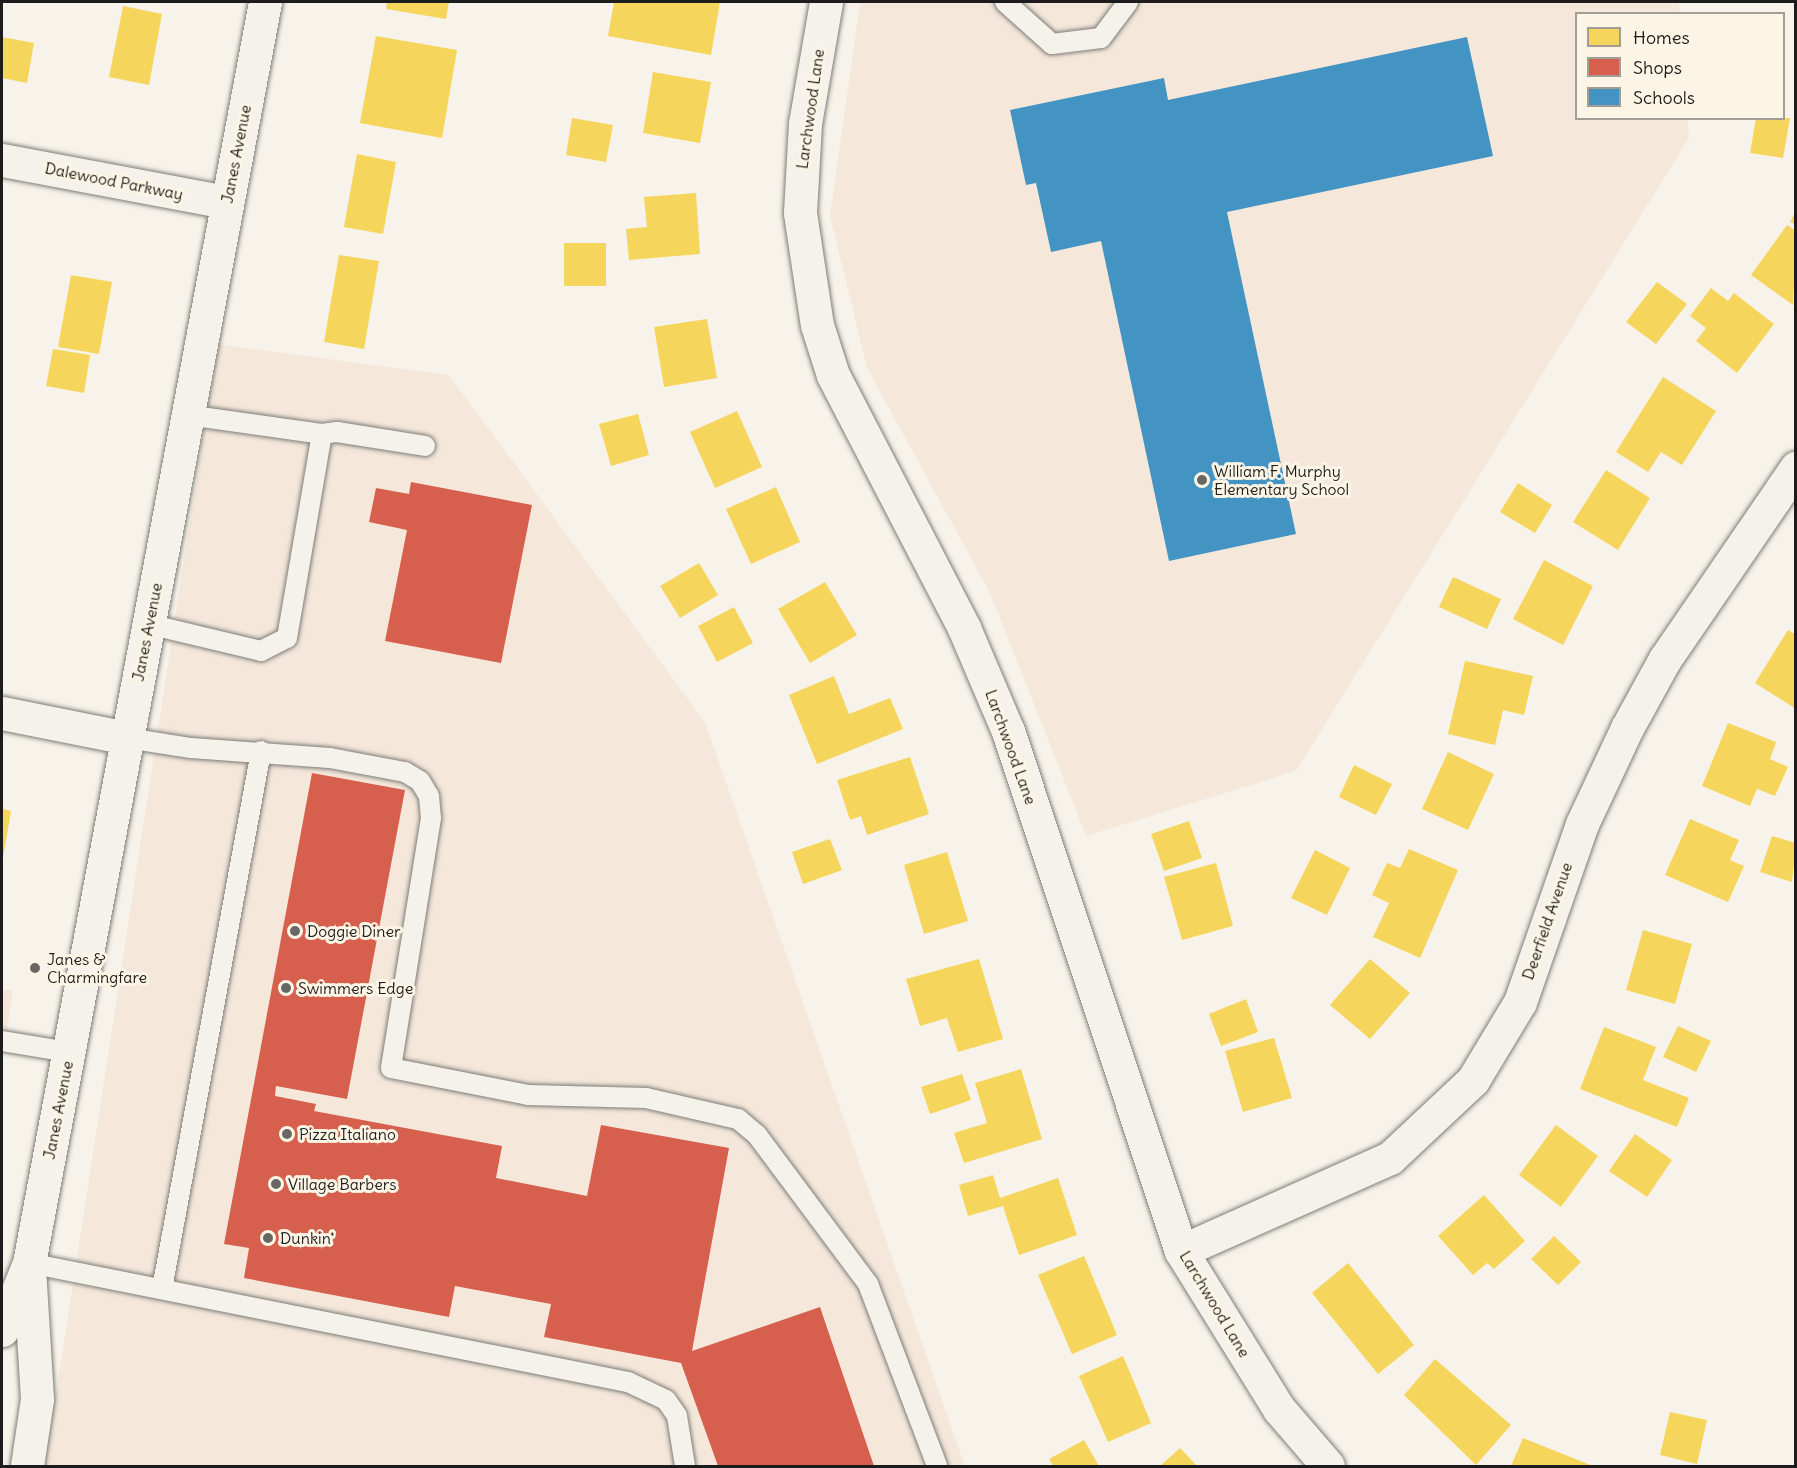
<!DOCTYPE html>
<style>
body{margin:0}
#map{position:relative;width:1797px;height:1468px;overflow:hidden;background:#f7f3ea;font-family:Delius,sans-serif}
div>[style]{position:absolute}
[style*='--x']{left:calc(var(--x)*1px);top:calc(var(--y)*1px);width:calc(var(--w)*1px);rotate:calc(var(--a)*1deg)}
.built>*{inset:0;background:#f5e8db}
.homes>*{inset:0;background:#f6d55c}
.shops>*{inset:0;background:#d6604d}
.schools>*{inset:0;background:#4393c3}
.roads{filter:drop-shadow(0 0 2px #7f7d79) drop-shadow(0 0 2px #7f7d79)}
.service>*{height:20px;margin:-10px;padding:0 10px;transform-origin:10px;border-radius:10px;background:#f5f2ec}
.minor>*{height:33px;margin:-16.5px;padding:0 16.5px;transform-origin:16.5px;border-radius:16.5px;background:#f5f2ec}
.tertiary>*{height:33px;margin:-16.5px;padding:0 16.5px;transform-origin:16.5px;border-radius:16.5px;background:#f5f2ec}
.dots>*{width:16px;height:16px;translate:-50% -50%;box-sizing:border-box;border:3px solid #fcf5e5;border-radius:50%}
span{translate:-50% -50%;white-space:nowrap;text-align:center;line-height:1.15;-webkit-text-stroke:6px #fcf5e5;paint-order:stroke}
.street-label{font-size:16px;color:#1c1c1c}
.poi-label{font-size:16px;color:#1c1c1c}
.left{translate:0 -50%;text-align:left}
.frame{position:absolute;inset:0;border:3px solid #1c1c1c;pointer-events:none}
.legend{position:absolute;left:1575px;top:12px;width:210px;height:108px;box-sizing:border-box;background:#fcf5e5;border:2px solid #a29e95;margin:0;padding:8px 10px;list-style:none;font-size:18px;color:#1c1c1c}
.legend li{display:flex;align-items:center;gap:12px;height:30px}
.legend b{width:30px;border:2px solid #a29e95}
</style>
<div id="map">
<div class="built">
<div style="clip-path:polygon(860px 2px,1679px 2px,1680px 13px,1576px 14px,1576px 118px,1688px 119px,1689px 138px,1296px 771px,1086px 836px,990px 593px,867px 368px,830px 216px)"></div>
<div style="clip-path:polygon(217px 344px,449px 375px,705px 722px,965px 1466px,45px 1466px)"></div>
<div style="clip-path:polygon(2px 989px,13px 991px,2px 1061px)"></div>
</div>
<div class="homes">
<div style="clip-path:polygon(387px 2px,449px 2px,446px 19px,386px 9px)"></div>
<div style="clip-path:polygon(614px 2px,720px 2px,711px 55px,608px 36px)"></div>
<div style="clip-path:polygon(123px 6px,162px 14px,149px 85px,109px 77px)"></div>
<div style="clip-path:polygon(376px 36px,457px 50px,442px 138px,360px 123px)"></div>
<div style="clip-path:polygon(2px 37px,34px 43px,27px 83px,2px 78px)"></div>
<div style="clip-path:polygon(653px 72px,711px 82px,700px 143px,643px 133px)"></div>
<div style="clip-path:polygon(572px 118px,613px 125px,606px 162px,566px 155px)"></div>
<div style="clip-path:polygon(1756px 118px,1790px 118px,1783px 158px,1750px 153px)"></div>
<div style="clip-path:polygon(357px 154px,396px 162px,383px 234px,344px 227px)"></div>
<div style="clip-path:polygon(696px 193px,700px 254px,629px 260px,626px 229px,647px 227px,644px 197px)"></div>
<div style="clip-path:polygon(1796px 211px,1796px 225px,1790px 222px)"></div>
<div style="clip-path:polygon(1787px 225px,1796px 231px,1793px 305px,1751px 275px)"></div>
<div style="clip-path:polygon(564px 243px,606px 243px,606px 286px,564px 286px)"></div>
<div style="clip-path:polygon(339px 255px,379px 261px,364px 349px,324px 342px)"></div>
<div style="clip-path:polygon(71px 275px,112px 282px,99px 354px,58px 347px)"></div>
<div style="clip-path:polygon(1657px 282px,1687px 304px,1656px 344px,1626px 322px)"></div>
<div style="clip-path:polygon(1711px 288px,1728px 301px,1734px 293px,1774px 324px,1737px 373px,1696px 341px,1706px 328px,1690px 316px)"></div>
<div style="clip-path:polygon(707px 319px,717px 378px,664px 387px,654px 327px)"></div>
<div style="clip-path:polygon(53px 349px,90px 355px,84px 393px,46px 386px)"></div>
<div style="clip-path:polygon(1663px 377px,1716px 411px,1682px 465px,1661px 452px,1648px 472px,1616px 452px)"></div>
<div style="clip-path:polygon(737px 411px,762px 467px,715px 488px,690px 432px)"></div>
<div style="clip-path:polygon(638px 414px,649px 455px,611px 466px,599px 424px)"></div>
<div style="clip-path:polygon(1606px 470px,1650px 498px,1618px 550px,1573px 522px)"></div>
<div style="clip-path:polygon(1518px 483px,1552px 505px,1535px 533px,1500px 512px)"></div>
<div style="clip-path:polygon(776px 487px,800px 542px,751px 564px,726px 509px)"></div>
<div style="clip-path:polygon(1544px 560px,1593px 586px,1563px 645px,1513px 619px)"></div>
<div style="clip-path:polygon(699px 563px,718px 595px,680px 618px,660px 586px)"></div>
<div style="clip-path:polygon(1453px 577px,1501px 599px,1487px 629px,1439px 607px)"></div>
<div style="clip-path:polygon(825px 582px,857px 635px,810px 663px,778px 609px)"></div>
<div style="clip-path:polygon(734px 607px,753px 643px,717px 662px,698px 626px)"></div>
<div style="clip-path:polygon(1788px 630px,1796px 635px,1796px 709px,1755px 683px)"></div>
<div style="clip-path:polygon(1465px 661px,1533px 676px,1524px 715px,1503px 710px,1495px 745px,1448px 734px)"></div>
<div style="clip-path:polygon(834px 676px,849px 714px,890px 698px,903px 729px,817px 764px,789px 695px)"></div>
<div style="clip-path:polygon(1728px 723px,1776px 742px,1770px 759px,1788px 767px,1775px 796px,1757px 789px,1750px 806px,1702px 786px)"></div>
<div style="clip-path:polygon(1448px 752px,1494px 774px,1468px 830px,1422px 809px)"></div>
<div style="clip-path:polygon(910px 757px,929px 814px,867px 835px,861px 816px,850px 820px,837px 780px)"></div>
<div style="clip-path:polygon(1354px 765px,1392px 784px,1376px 815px,1339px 797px)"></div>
<div style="clip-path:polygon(2px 809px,11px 811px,3px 858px,2px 858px)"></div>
<div style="clip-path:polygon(1690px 819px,1739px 840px,1730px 860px,1744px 866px,1728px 902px,1665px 875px)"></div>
<div style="clip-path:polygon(1189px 821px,1202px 858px,1164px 871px,1151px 834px)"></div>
<div style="clip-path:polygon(1772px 836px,1796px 843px,1792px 882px,1760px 872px)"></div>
<div style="clip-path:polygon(830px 839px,842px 870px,803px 884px,792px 852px)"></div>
<div style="clip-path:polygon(1409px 849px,1458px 870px,1420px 958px,1373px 937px,1389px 903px,1372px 895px,1387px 863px,1400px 868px)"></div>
<div style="clip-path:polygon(1315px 850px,1350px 868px,1327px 915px,1291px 898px)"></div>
<div style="clip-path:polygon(947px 852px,968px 921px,924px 934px,904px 865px)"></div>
<div style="clip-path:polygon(1216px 863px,1233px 926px,1182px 940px,1164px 877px)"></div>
<div style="clip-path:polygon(1643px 930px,1692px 944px,1675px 1004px,1626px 990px)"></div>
<div style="clip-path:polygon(979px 959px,1003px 1039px,958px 1052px,947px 1018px,920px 1026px,906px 979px)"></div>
<div style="clip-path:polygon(1370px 959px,1410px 993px,1370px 1039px,1330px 1005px)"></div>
<div style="clip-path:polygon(1246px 999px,1258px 1032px,1221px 1046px,1209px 1014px)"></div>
<div style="clip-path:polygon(1678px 1026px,1711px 1041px,1696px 1072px,1663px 1057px)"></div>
<div style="clip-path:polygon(1604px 1027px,1656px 1047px,1643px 1080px,1689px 1098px,1677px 1127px,1580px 1089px)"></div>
<div style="clip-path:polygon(1274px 1038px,1292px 1098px,1243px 1112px,1225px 1051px)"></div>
<div style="clip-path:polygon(1021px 1069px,1042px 1139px,964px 1163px,954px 1133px,987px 1123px,975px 1083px)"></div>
<div style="clip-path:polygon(962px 1074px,971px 1100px,930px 1114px,921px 1087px)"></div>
<div style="clip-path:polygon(1556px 1125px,1598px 1156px,1561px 1207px,1519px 1175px)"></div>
<div style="clip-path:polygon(1635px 1134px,1672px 1160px,1647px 1197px,1609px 1171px)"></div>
<div style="clip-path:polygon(993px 1175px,1000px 1198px,1058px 1178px,1077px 1235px,1019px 1255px,1003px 1206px,968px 1216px,959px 1185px)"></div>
<div style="clip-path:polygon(1484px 1195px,1525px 1241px,1494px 1269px,1487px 1263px,1473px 1275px,1438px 1236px)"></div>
<div style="clip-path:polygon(1554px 1236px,1581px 1262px,1558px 1285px,1531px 1259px)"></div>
<div style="clip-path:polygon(1084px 1256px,1117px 1335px,1072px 1354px,1038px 1275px)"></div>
<div style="clip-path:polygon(1348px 1263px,1414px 1345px,1378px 1374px,1312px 1293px)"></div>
<div style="clip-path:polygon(1123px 1356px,1151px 1423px,1108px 1442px,1079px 1376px)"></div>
<div style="clip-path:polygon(1435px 1359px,1511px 1425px,1476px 1465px,1404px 1395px)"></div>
<div style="clip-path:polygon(1670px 1412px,1707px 1420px,1697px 1464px,1660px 1455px)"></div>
<div style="clip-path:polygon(1523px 1438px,1593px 1466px,1511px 1466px)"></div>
<div style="clip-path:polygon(1084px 1440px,1099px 1466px,1053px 1466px,1049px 1459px)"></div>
<div style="clip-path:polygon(1180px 1448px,1197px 1466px,1160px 1466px)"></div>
</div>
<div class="shops">
<div style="clip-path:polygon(411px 482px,532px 505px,501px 663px,385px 641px,407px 530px,369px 522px,376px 488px,409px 494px)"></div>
<div style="clip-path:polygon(312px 773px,405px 790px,347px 1099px,276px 1086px,275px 1096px,316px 1104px,314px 1111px,502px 1146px,496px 1178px,587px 1196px,601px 1125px,729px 1148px,692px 1351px,820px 1307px,874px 1466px,718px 1466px,681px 1363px,544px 1337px,551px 1304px,455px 1286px,449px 1317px,244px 1278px,249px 1248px,224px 1244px)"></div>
</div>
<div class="schools">
<div style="clip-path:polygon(1467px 37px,1493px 156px,1227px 212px,1296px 534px,1169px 561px,1101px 241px,1051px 252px,1036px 183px,1026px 185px,1010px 110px,1164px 78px,1168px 100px)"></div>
</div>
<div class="roads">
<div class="service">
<div style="--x:1005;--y:2;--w:63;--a:41.8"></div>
<div style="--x:1052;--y:44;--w:49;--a:-7"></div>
<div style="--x:1101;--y:38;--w:45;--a:-53.1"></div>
<div style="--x:322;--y:434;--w:15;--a:-8"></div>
<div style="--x:337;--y:432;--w:89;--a:9"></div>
<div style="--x:148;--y:624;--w:116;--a:13.4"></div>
<div style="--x:261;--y:651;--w:29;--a:-27"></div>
<div style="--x:287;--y:638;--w:207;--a:-80.3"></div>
<div style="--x:322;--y:434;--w:136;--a:-172"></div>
<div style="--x:127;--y:738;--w:65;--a:8.9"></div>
<div style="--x:191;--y:748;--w:139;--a:4.1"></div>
<div style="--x:330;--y:758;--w:76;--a:10.6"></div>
<div style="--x:405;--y:772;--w:17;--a:31"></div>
<div style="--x:420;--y:781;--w:17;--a:59"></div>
<div style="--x:429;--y:796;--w:22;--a:85"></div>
<div style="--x:431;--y:818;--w:253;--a:99.1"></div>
<div style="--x:391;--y:1068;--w:140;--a:11.1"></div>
<div style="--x:528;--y:1095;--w:118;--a:1.5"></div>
<div style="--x:646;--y:1098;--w:94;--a:12.9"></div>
<div style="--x:738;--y:1119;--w:25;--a:40"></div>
<div style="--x:757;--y:1135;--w:186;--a:53.3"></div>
<div style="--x:868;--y:1284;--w:195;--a:69.2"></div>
<div style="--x:2;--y:1041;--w:67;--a:9.5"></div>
<div style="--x:29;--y:1263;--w:611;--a:11.24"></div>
<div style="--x:628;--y:1382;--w:42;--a:25.3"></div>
<div style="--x:666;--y:1400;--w:19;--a:55"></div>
<div style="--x:677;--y:1416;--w:51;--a:80.9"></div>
<div style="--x:162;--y:1289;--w:547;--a:-79.57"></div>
</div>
<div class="minor">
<div style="--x:826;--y:2;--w:123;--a:99.8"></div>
<div style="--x:805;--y:123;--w:90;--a:93.2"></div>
<div style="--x:800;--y:213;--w:113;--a:81.4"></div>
<div style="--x:817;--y:325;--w:52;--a:72.3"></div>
<div style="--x:833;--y:375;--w:285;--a:62.6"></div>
<div style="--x:964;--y:628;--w:112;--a:66.9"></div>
<div style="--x:1008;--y:731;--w:548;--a:71.6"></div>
<div style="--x:1181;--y:1251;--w:186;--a:58.2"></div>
<div style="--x:1279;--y:1409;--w:75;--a:49.3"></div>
<div style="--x:2;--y:160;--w:229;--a:10.6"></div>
<div style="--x:2;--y:713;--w:127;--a:11.3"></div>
<div style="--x:1181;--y:1251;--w:229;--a:-24"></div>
<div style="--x:1390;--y:1158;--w:114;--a:-43.2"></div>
<div style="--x:1473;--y:1080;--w:91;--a:-58.9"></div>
<div style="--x:1520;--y:1002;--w:188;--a:-70.8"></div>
<div style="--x:1582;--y:824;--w:106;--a:-64.9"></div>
<div style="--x:1627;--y:728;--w:79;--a:-61.2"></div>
<div style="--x:1665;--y:659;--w:232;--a:-55.6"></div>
</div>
<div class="tertiary">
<div style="--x:2;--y:1330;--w:72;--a:-68.1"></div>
<div style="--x:29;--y:1263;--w:1283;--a:-79.4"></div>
<div style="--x:27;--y:1466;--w:68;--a:-81.5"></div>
<div style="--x:37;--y:1399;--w:129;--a:-93.5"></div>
</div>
</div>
<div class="dots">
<div style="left:1202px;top:480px;background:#696764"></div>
<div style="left:295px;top:931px;background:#696764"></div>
<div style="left:35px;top:968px;background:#696764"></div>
<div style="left:286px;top:988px;background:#696764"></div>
<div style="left:287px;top:1134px;background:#696764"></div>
<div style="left:276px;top:1184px;background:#696764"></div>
<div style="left:268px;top:1238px;background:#696764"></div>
</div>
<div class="street-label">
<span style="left:810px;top:109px;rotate:-82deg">Larchwood Lane</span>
<span style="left:236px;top:154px;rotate:-79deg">Janes Avenue</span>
<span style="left:114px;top:181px;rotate:11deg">Dalewood Parkway</span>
<span style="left:147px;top:632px;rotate:-79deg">Janes Avenue</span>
<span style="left:1011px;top:747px;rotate:70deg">Larchwood Lane</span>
<span style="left:1547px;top:921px;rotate:-71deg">Deerfield Avenue</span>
<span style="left:58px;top:1110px;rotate:-79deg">Janes Avenue</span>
<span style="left:1215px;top:1304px;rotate:59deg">Larchwood Lane</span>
</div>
<div class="poi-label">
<span class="left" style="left:1214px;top:480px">William F. Murphy<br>Elementary School</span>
<span class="left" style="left:307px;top:931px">Doggie Diner</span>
<span class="left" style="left:47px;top:968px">Janes &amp;<br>Charmingfare</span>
<span class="left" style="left:298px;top:988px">Swimmers Edge</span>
<span class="left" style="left:299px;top:1134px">Pizza Italiano</span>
<span class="left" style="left:288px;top:1184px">Village Barbers</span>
<span class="left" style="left:280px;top:1238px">Dunkin'</span>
</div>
<div class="frame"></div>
<ul class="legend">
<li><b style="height:16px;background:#f6d55c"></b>Homes</li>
<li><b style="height:16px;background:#d6604d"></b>Shops</li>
<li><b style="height:16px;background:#4393c3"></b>Schools</li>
</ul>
</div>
